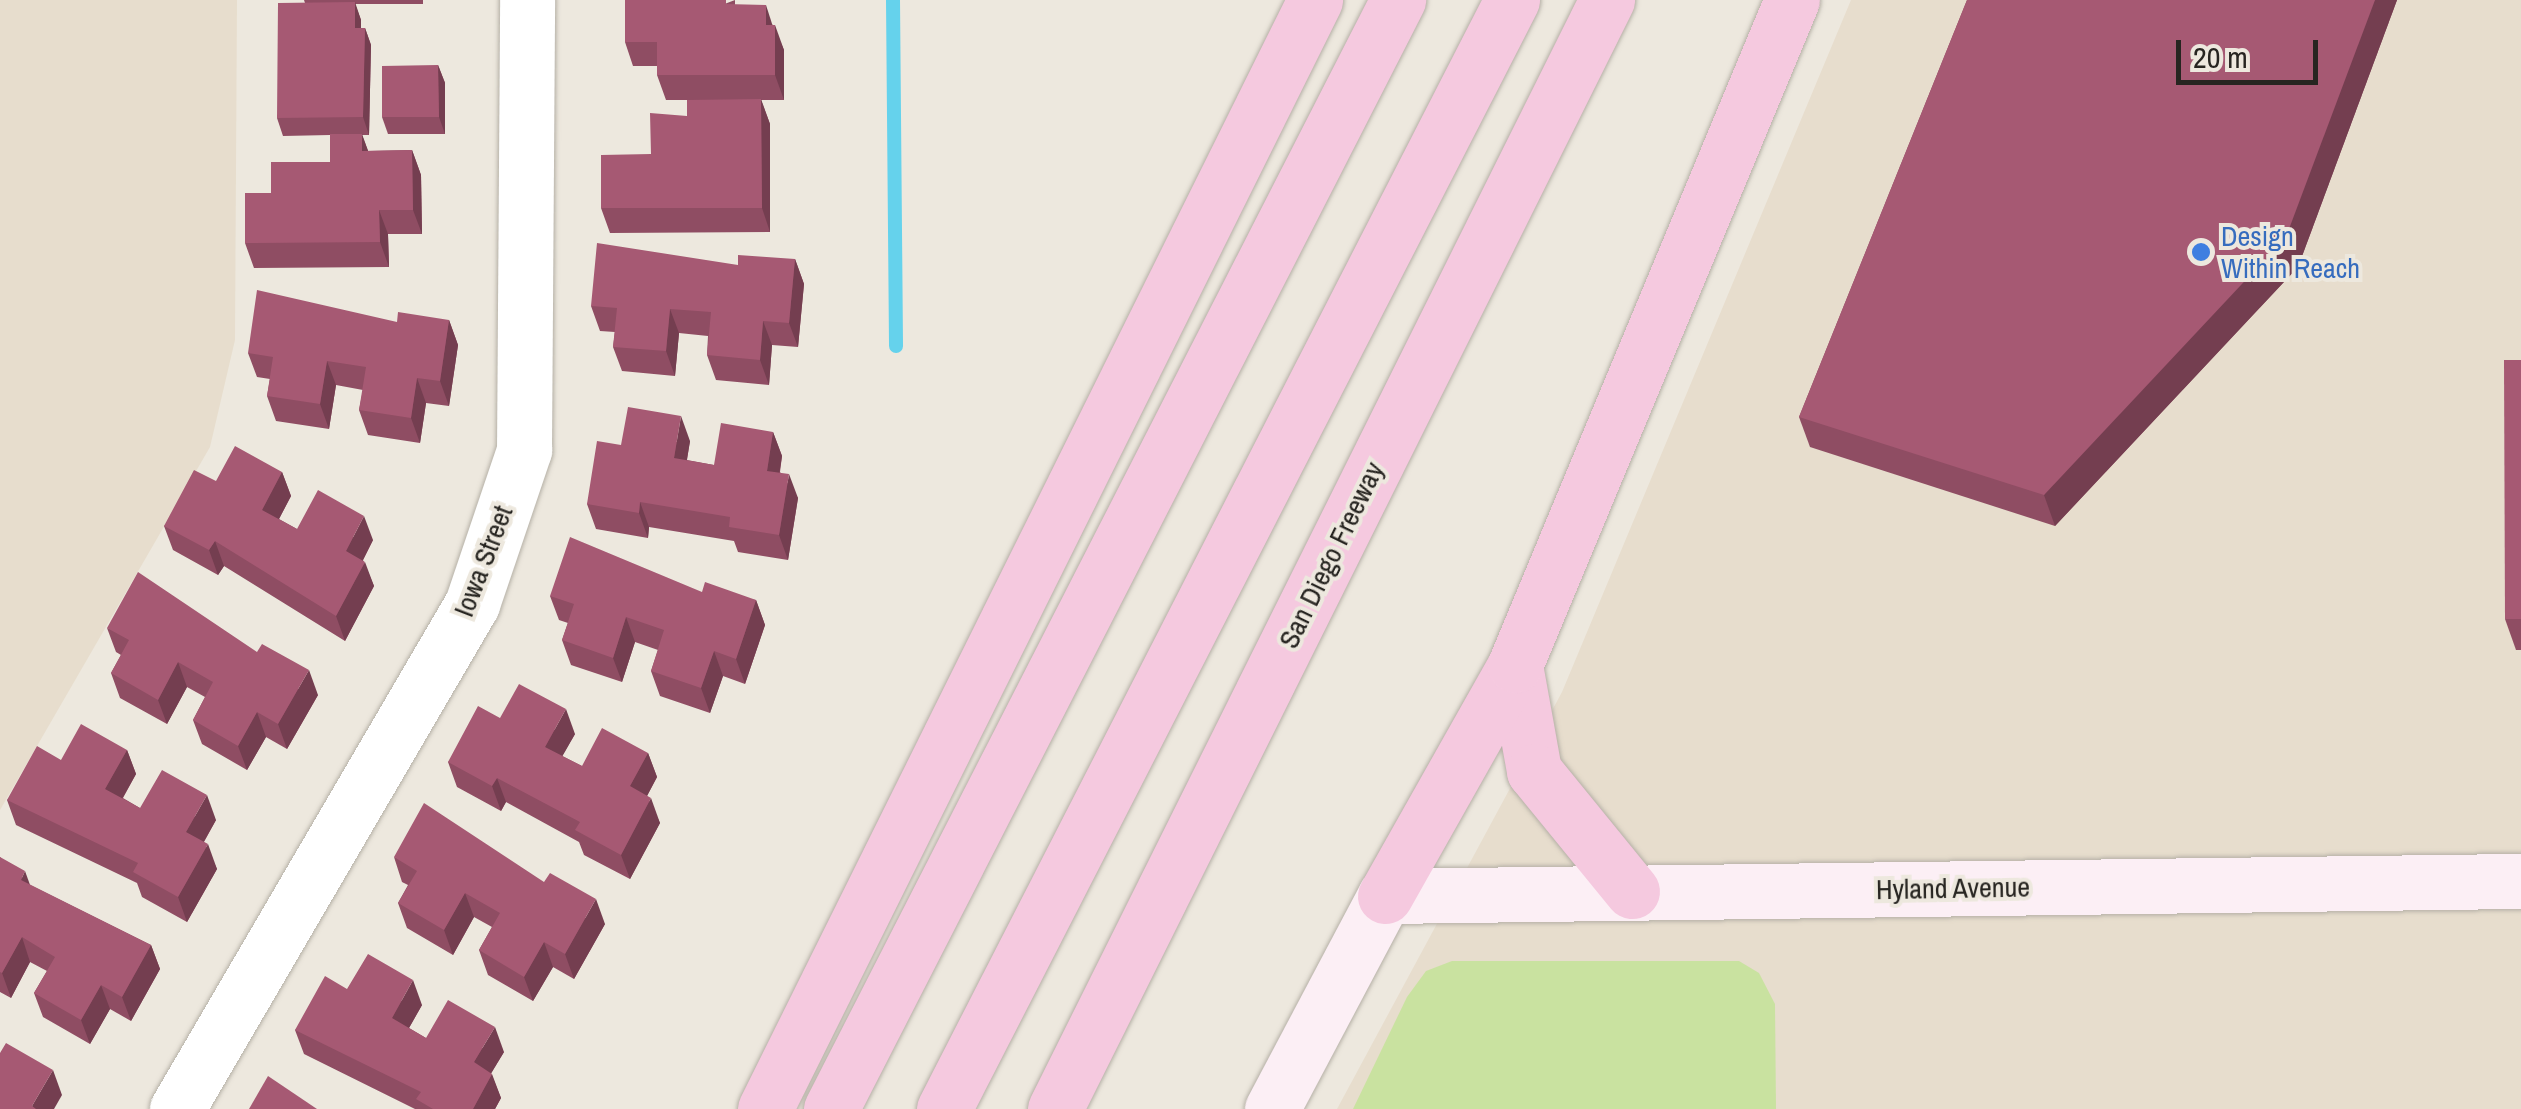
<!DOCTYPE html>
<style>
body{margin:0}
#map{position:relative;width:2521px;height:1109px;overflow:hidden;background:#ede8de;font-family:"Archivo Narrow",sans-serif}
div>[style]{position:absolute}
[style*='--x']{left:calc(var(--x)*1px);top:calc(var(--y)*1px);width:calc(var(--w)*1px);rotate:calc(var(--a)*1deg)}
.built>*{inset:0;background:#e7ddcd}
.green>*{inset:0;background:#c9e2a0}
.stream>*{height:14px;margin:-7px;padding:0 7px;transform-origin:7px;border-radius:7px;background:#65d2ec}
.roads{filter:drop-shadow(0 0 2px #b5b0a6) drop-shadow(0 0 2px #b5b0a6)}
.street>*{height:55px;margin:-27.5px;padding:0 27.5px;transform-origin:27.5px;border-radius:27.5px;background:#fff}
.secondary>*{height:55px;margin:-27.5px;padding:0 27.5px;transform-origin:27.5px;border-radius:27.5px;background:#fceff5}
.highway>*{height:55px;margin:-27.5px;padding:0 27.5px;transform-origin:27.5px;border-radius:27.5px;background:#f5c9df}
.wall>*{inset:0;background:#8f4d63}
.shaded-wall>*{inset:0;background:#743e50}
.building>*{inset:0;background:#a65973}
.dots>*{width:28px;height:28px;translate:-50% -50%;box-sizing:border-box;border:5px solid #ede8de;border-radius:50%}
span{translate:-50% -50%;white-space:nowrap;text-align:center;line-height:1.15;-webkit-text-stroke:8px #ede8de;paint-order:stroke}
.shop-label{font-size:28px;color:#366cbe}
.left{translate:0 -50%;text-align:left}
.street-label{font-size:28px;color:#272521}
.scale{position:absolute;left:2176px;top:40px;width:142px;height:45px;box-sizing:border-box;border:5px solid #272521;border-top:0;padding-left:12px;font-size:30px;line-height:35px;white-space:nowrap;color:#272521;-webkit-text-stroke:8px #ede8de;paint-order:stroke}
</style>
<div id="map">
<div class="built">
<div style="clip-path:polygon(0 0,237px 0,235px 340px,210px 447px,0 810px)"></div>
<div style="clip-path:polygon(1851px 0,2521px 0,2521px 1109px,1337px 1109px,1562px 692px)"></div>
</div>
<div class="green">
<div style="clip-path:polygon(1452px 961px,1739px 961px,1759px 973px,1775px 1004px,1776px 1109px,1353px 1109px,1407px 997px,1426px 971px)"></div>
</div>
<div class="stream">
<div style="--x:893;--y:0;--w:346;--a:89.5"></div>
</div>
<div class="roads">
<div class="street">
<div style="--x:177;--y:1109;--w:585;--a:-59.71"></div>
<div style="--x:472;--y:604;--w:163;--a:-71.3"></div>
<div style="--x:524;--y:450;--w:450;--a:-89.6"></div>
</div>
<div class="secondary">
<div style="--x:1272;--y:1109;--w:241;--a:-62.1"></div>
<div style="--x:1385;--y:896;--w:1136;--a:-0.76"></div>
</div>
<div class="highway">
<div style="--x:1515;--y:665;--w:108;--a:79.8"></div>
<div style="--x:1534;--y:771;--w:155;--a:50.8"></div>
<div style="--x:1385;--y:896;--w:265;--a:-60.6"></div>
<div style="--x:1515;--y:665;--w:720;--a:-67.39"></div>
<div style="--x:765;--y:1109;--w:1238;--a:-63.62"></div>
<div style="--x:831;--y:1109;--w:1246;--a:-62.92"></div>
<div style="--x:944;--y:1109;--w:1246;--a:-62.88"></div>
<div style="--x:1055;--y:1109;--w:1239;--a:-63.54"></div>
</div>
</div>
<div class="wall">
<div style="clip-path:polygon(304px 0,423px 0,423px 4px,355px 4px,361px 20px,361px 28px,365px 28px,371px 45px,369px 135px,362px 135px,368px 151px,412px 150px,421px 175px,422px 234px,388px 234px,389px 267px,254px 268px,245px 243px,271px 193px,330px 162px,330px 135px,283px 136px,277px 118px,305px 3px)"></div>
<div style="clip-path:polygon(735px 0,735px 5px,773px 25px,784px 50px,784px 100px,761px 100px,770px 124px,770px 232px,610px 233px,601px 208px,687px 116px,693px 100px,666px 100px,657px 75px,657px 66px,633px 66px,625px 42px)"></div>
<div style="clip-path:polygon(1967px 0,2397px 0,2298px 267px,2055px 526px,1810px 447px,1799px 417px)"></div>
<div style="clip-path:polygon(438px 65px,445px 83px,445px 134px,388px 134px,382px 117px)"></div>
<div style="clip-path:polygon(795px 259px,804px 284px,798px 347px,772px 345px,769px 385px,716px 380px,707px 355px,708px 336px,679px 333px,675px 376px,622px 371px,613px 347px,615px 332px,600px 331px,591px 306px)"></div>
<div style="clip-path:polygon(449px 320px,458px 345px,449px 406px,426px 403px,420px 443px,368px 435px,359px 410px,363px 390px,336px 385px,329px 429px,276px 421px,267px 396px,270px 379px,257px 377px,248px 353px,397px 322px)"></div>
<div style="clip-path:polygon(2521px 360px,2521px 650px,2516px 650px,2505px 619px)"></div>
<div style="clip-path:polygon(773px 432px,782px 456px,780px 472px,798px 498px,788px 560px,738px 552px,734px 541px,649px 527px,648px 538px,596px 529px,587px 504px,621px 445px,690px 441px,687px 460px,714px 465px)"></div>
<div style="clip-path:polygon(282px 472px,291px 496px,279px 519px,297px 529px,373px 540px,363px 560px,374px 586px,345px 641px,224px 566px,218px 575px,173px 550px,164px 526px,216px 481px)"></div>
<div style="clip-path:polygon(702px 592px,756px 600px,765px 625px,745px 684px,723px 676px,710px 713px,660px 696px,651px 671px,658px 650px,635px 642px,622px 682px,571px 665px,562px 640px,568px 623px,559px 620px,550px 596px)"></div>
<div style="clip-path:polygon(107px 628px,318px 695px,287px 749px,266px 737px,247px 770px,202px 744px,193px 720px,205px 697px,187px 687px,167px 724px,120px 698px,111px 673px,121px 655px,116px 652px)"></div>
<div style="clip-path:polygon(500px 718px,575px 734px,562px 756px,582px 766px,648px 753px,657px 777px,647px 796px,660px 823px,630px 879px,584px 855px,579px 842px,506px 802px,501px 811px,457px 787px,448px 762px)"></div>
<div style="clip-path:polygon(127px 750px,136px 774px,123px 798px,140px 808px,216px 820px,204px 842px,217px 869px,187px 922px,142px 897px,137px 883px,16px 825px,7px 800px,61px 760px)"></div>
<div style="clip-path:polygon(0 857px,30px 885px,151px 945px,160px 969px,131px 1021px,110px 1009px,90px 1044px,43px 1017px,34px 993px,47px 971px,30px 962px,11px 998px,0 992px)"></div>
<div style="clip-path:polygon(394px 857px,605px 924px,574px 979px,553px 967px,533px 1001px,488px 975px,479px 950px,492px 927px,474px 917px,453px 955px,407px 928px,398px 903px,408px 885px,402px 882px)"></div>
<div style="clip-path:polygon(347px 989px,422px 1005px,409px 1028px,426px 1038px,504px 1052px,491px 1073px,501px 1098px,495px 1109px,415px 1109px,304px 1054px,295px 1030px)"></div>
</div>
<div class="shaded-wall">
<div style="clip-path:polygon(2375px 0,2397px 0,2298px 267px,2055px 526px,2044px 495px)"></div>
<div style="clip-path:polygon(355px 2px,361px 20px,361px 45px,355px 28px)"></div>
<div style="clip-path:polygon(766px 5px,774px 30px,766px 25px)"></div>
<div style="clip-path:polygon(775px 25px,784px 50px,784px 100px,775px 75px)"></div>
<div style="clip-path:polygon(365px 28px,371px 45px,369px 135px,363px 117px)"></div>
<div style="clip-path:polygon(438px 65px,445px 83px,445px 134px,439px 117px)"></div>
<div style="clip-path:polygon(761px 99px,770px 124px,770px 232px,762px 208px)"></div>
<div style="clip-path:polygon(362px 134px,371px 159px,362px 151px)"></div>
<div style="clip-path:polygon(412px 150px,421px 175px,422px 234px,413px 210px)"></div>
<div style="clip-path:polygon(379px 210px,388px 234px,389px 267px,380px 242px)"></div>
<div style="clip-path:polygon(795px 259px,804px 284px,798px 347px,789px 323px)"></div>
<div style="clip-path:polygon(670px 309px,679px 333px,675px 376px,666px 351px)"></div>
<div style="clip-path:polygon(449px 320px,458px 345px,449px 406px,440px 381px)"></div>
<div style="clip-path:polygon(763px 321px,772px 345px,769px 385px,760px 360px)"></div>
<div style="clip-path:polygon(327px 361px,336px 385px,329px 429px,320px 404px)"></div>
<div style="clip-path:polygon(417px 378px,426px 403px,420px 443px,411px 418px)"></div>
<div style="clip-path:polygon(681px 416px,690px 441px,683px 482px,674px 458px)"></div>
<div style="clip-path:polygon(773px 432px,782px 456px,776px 495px,767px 471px)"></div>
<div style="clip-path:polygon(282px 472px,291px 496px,271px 534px,262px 510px)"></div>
<div style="clip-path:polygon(789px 474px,798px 498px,788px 560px,779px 535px)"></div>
<div style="clip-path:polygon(640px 502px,649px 527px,648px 538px,639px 513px)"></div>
<div style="clip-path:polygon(364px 516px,373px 540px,355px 576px,346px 551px)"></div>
<div style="clip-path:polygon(215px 541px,224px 566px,218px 575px,209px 550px)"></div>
<div style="clip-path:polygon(365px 562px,374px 586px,345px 641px,336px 616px)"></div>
<div style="clip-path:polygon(756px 600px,765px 625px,745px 684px,736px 659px)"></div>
<div style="clip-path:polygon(626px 617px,635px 642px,622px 682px,613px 658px)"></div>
<div style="clip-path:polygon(714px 651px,723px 676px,710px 713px,701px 688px)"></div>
<div style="clip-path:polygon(178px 662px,187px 687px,167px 724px,158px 700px)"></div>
<div style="clip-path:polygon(309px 670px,318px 695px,287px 749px,278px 724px)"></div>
<div style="clip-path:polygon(566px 709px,575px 734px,554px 771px,545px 747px)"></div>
<div style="clip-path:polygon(257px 712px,266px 737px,247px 770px,238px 746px)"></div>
<div style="clip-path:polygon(127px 750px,136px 774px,114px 813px,105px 789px)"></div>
<div style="clip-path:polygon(648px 753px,657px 777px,639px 811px,630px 786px)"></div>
<div style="clip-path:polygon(497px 778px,506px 802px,501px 811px,492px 786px)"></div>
<div style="clip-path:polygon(207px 795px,216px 820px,195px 857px,186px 832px)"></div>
<div style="clip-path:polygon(651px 798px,660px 823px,630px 879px,621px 855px)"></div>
<div style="clip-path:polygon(208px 844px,217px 869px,187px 922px,178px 897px)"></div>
<div style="clip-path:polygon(25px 871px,34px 896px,21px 880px)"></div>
<div style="clip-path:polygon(465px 893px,474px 917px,453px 955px,444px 930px)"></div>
<div style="clip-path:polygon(596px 899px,605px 924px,574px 979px,565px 954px)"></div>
<div style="clip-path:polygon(22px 937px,30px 962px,11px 998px,2px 973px)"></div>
<div style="clip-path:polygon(544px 942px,553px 967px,533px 1001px,524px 977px)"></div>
<div style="clip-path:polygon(151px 945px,160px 969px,131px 1021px,122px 997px)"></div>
<div style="clip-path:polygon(413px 980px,422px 1005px,401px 1042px,392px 1018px)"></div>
<div style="clip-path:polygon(101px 985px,110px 1009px,90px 1044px,81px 1020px)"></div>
<div style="clip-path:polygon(495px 1027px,504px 1052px,483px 1087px,474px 1062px)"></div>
<div style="clip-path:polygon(53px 1070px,62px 1095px,54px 1109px,33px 1109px,32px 1106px)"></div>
<div style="clip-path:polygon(492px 1074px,501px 1098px,495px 1109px,473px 1109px)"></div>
</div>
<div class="building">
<div style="clip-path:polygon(625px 0,726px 0,726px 4px,766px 5px,766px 25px,775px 25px,775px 75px,657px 75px,657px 42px,625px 42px)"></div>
<div style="clip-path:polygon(1967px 0,2375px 0,2286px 237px,2044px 495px,1799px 417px)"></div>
<div style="clip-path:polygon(355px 2px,355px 28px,365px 28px,363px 117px,277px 118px,278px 3px)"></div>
<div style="clip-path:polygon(438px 65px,439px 117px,382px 117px,382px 66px)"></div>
<div style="clip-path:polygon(761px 99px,762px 208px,601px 208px,601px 155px,651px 154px,650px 113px,687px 116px,687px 100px)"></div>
<div style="clip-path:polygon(330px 134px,362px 134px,362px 151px,412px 150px,413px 210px,379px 210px,380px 242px,245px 243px,245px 193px,271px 193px,271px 162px,330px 162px)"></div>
<div style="clip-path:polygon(597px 243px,738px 265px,738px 255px,795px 259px,789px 323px,763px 321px,760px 360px,707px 355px,711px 312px,670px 309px,666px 351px,613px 347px,617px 308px,591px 306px)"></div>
<div style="clip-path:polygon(257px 290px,397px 322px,398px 312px,449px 320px,440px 381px,417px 378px,411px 418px,359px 410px,366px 367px,327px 361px,320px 404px,267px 396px,273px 357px,248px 353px)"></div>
<div style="clip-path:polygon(2504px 360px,2521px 360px,2521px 619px,2505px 619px)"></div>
<div style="clip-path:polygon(628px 407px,681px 416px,674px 458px,714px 465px,721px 423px,773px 432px,767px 471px,789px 474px,779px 535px,729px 527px,730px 517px,640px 502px,639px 513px,587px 504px,597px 441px,621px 445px)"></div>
<div style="clip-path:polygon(235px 446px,282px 472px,262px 510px,297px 529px,318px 490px,364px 516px,346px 551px,365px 562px,336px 616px,215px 541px,209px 550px,164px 526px,194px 470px,216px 481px)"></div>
<div style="clip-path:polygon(570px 537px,702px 592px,705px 582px,756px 600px,736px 659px,714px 651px,701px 688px,651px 671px,664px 630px,626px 617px,613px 658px,562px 640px,574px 604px,550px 596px)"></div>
<div style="clip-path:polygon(138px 572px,257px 652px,262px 644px,309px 670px,278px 724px,257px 712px,238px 746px,193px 720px,213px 682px,178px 662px,158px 700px,111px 673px,129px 640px,107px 628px)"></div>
<div style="clip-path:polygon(519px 684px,566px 709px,545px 747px,582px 766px,602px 728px,648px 753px,630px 786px,651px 798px,621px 855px,575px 830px,580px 822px,497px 778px,492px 786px,448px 762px,478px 706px,500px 718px)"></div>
<div style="clip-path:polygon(81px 724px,127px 750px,105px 789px,140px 808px,162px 770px,207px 795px,186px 832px,208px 844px,178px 897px,133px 872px,138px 863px,7px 800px,37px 746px,61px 760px)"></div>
<div style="clip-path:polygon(424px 803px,544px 882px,550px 873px,596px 899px,565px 954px,544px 942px,524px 977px,479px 950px,500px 913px,465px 893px,444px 930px,398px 903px,417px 871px,394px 857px)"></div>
<div style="clip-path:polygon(0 857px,25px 871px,21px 880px,151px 945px,122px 997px,101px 985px,81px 1020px,34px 993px,55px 957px,22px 937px,2px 973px,0 972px)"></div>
<div style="clip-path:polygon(368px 954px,413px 980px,392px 1018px,426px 1038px,448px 1000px,495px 1027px,474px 1062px,492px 1074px,473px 1109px,433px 1109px,416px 1099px,421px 1092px,295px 1030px,325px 976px,347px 989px)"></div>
<div style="clip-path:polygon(6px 1043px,53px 1070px,32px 1106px,36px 1109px,0 1109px,0 1053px)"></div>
<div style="clip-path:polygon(268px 1076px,317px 1109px,249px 1109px)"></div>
</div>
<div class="dots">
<div style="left:2201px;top:252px;background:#3f7fe0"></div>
</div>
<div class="shop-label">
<span class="left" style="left:2221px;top:252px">Design<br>Within Reach</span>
</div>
<div class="street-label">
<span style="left:1331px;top:555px;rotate:-64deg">San Diego Freeway</span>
<span style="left:483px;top:561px;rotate:-69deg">Iowa Street</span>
<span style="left:1953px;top:888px;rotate:-1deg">Hyland Avenue</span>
</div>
<div class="scale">20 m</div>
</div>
